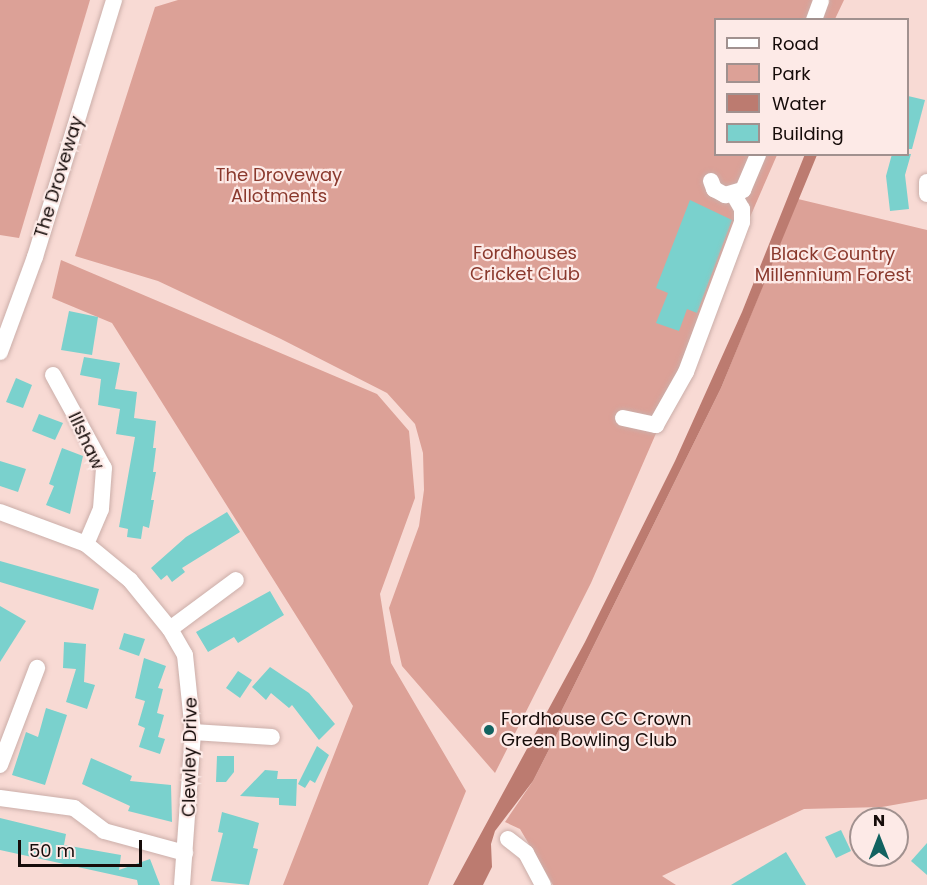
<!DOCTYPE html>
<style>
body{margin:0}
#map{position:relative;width:927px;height:885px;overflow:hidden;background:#f8dad4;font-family:Poppins,sans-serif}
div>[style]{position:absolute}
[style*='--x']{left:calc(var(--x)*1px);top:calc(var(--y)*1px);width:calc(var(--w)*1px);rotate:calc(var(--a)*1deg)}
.green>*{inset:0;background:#dca197}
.water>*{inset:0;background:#bc7b70}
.building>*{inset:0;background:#7ad1cd}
.roads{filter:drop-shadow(0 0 2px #cbaea9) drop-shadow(0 0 2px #cbaea9)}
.minor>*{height:16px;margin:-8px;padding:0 8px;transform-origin:8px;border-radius:8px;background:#fff}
.dots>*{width:16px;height:16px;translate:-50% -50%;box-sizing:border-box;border:3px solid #fdeae7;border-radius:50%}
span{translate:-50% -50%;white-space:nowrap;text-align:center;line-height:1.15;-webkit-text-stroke:4.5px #fdeae7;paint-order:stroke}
.park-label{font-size:18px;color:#8a392d}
.street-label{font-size:18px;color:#160c0a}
.poi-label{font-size:18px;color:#160c0a}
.left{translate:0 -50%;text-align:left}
.legend{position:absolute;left:714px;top:18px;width:195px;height:138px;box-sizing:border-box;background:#fdeae7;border:2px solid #a1918f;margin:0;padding:8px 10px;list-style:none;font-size:18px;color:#160c0a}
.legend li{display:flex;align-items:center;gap:12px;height:30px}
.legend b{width:30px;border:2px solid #a1918f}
.north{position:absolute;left:849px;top:807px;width:60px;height:60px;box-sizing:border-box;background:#fdeae7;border:2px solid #a1918f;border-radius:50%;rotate:0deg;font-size:16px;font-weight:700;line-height:24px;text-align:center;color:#160c0a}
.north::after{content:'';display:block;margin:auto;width:21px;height:27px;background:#126260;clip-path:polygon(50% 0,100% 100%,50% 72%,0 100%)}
.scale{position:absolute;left:18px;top:840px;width:124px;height:27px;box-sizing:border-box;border:3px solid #160c0a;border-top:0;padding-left:8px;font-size:18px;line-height:21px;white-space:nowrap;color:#160c0a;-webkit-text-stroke:4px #fdeae7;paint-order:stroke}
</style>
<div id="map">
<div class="green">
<div style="clip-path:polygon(0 0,90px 0,19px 238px,0 235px)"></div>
<div style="clip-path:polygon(178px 0,844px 0,835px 19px,716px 20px,716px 154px,777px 155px,591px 583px,495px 773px,402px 666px,389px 608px,419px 526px,424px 490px,423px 453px,415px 424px,387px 393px,281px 339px,158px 281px,75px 256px,155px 7px)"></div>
<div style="clip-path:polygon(798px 199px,927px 230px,927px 799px,882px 807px,804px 809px,662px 876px,676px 885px,553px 885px,520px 829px,505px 822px,533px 781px,564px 720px,561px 712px,721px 388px)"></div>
<div style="clip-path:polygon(61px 260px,377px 394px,409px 431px,415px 498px,380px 594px,391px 663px,466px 791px,428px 885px,283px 885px,353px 706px,112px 323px,52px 298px)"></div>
</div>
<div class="water">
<div style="clip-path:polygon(805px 154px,817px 155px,721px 388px,561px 712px,564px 720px,533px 781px,495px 831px,491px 844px,492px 867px,483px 885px,453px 885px,585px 642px,675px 461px,742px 312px)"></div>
</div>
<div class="building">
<div style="clip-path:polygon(908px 96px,925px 100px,912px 149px,908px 149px)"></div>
<div style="clip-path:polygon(892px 154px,911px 154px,905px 175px,909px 209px,890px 211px,886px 176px)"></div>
<div style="clip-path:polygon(690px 200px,732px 220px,697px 313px,687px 309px,679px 331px,656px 323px,668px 293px,656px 288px)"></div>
<div style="clip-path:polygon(69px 311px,98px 317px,92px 355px,61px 350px)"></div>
<div style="clip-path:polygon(84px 357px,120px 363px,115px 389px,137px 392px,134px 418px,156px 421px,153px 448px,156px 448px,153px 472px,156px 472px,151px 500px,154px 500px,149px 528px,143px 526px,141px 539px,127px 537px,128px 529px,119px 527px,135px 437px,116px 434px,120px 409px,98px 405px,101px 379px,80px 375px)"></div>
<div style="clip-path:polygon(16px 378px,32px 385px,23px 408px,6px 402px)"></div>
<div style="clip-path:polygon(39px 414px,63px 423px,55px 440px,32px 431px)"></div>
<div style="clip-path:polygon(62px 448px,83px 456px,70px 514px,46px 505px,54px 486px,49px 484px)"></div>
<div style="clip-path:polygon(0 461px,26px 469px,18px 492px,0 486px)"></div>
<div style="clip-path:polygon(227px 512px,240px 532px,182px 568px,185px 572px,172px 582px,167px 575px,161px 580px,151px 568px,186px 537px)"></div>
<div style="clip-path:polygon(0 561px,99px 589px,93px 610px,0 582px)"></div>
<div style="clip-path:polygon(270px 591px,284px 615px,238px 643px,234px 637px,208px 652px,196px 632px)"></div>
<div style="clip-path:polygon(0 606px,26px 621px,0 662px)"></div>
<div style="clip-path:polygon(124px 633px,145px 639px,139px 656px,119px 649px)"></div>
<div style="clip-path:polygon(64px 642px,86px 644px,84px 682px,95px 685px,87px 709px,66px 702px,76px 669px,63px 668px)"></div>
<div style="clip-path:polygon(144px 658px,166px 666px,158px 688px,163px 689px,157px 713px,164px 715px,158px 737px,165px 739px,160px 754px,139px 747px,145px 728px,138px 725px,145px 701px,135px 698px)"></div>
<div style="clip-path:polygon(270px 667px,309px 693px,335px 724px,319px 740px,292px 705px,289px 708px,271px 693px,266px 700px,252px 687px)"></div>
<div style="clip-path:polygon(238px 671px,252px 680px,240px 698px,226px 688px)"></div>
<div style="clip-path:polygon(46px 708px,67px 715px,45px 785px,12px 775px,26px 732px,38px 737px)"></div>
<div style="clip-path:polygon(317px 746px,329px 755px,315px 783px,310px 780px,305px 788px,298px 784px)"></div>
<div style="clip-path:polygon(217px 756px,234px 756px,234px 772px,226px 782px,216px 782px)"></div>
<div style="clip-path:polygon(91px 758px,132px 776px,130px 781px,171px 785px,172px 822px,128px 811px,130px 806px,82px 784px)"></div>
<div style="clip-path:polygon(265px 770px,278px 771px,277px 779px,297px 779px,296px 806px,279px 805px,279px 798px,240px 796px)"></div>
<div style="clip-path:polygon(222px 812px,259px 823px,253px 848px,258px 849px,249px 885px,211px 881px,223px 833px,218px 832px)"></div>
<div style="clip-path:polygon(0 818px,66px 834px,64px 845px,121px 855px,119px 870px,150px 859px,160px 885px,138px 885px,137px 880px,0 850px)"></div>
<div style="clip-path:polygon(841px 830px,851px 851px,836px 858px,825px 837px)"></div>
<div style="clip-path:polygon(927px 843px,927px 875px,911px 861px)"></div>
<div style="clip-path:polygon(786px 852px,806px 885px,731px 885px)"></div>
</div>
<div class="roads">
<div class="minor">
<div style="--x:814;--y:20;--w:20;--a:-70"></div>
<div style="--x:711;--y:181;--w:9;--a:69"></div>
<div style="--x:714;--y:189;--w:13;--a:29"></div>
<div style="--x:725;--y:195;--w:19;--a:-16"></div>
<div style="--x:743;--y:190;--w:39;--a:-67"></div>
<div style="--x:927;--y:182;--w:12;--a:90"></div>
<div style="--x:0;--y:352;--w:101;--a:-69.8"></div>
<div style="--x:35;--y:257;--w:269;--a:-72.9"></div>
<div style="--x:53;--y:375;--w:106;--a:61.3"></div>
<div style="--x:104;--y:468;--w:41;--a:94.2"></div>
<div style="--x:101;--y:509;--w:38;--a:113"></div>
<div style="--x:623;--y:418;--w:34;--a:12"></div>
<div style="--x:656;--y:425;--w:61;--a:-60.5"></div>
<div style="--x:686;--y:372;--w:160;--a:-69.5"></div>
<div style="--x:742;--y:222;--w:13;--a:-90"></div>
<div style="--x:742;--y:209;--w:16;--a:-120"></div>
<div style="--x:0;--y:512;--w:92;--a:20.4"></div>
<div style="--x:86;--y:544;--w:57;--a:39.3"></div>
<div style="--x:130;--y:580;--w:63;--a:50.8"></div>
<div style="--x:170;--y:629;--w:30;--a:60"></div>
<div style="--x:185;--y:655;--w:77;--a:84.1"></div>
<div style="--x:193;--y:732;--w:153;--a:94.1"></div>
<div style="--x:170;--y:629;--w:82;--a:-36.6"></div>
<div style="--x:193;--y:732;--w:79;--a:3.6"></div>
<div style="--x:0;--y:765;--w:104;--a:-69.1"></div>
<div style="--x:0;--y:798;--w:75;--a:7.7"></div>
<div style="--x:74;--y:808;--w:38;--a:37"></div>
<div style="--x:104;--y:831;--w:84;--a:15.2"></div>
<div style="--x:508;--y:839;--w:23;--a:38"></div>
<div style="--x:526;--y:853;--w:36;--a:62"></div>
</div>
</div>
<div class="dots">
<div style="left:489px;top:730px;background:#126260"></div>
</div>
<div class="park-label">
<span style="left:279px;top:186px">The Droveway<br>Allotments</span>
<span style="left:525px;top:264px">Fordhouses<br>Cricket Club</span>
<span style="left:833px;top:265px">Black Country<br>Millennium Forest</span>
</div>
<div class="street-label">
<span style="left:59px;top:177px;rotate:-73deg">The Droveway</span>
<span style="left:86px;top:441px;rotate:65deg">Illshaw</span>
<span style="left:190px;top:757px;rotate:-89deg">Clewley Drive</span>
</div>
<div class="poi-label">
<span class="left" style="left:501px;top:730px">Fordhouse CC Crown<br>Green Bowling Club</span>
</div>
<ul class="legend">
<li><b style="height:8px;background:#fff"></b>Road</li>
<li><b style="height:16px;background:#dca197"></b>Park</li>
<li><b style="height:16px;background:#bc7b70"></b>Water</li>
<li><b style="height:16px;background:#7ad1cd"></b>Building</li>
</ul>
<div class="north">N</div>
<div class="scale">50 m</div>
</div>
